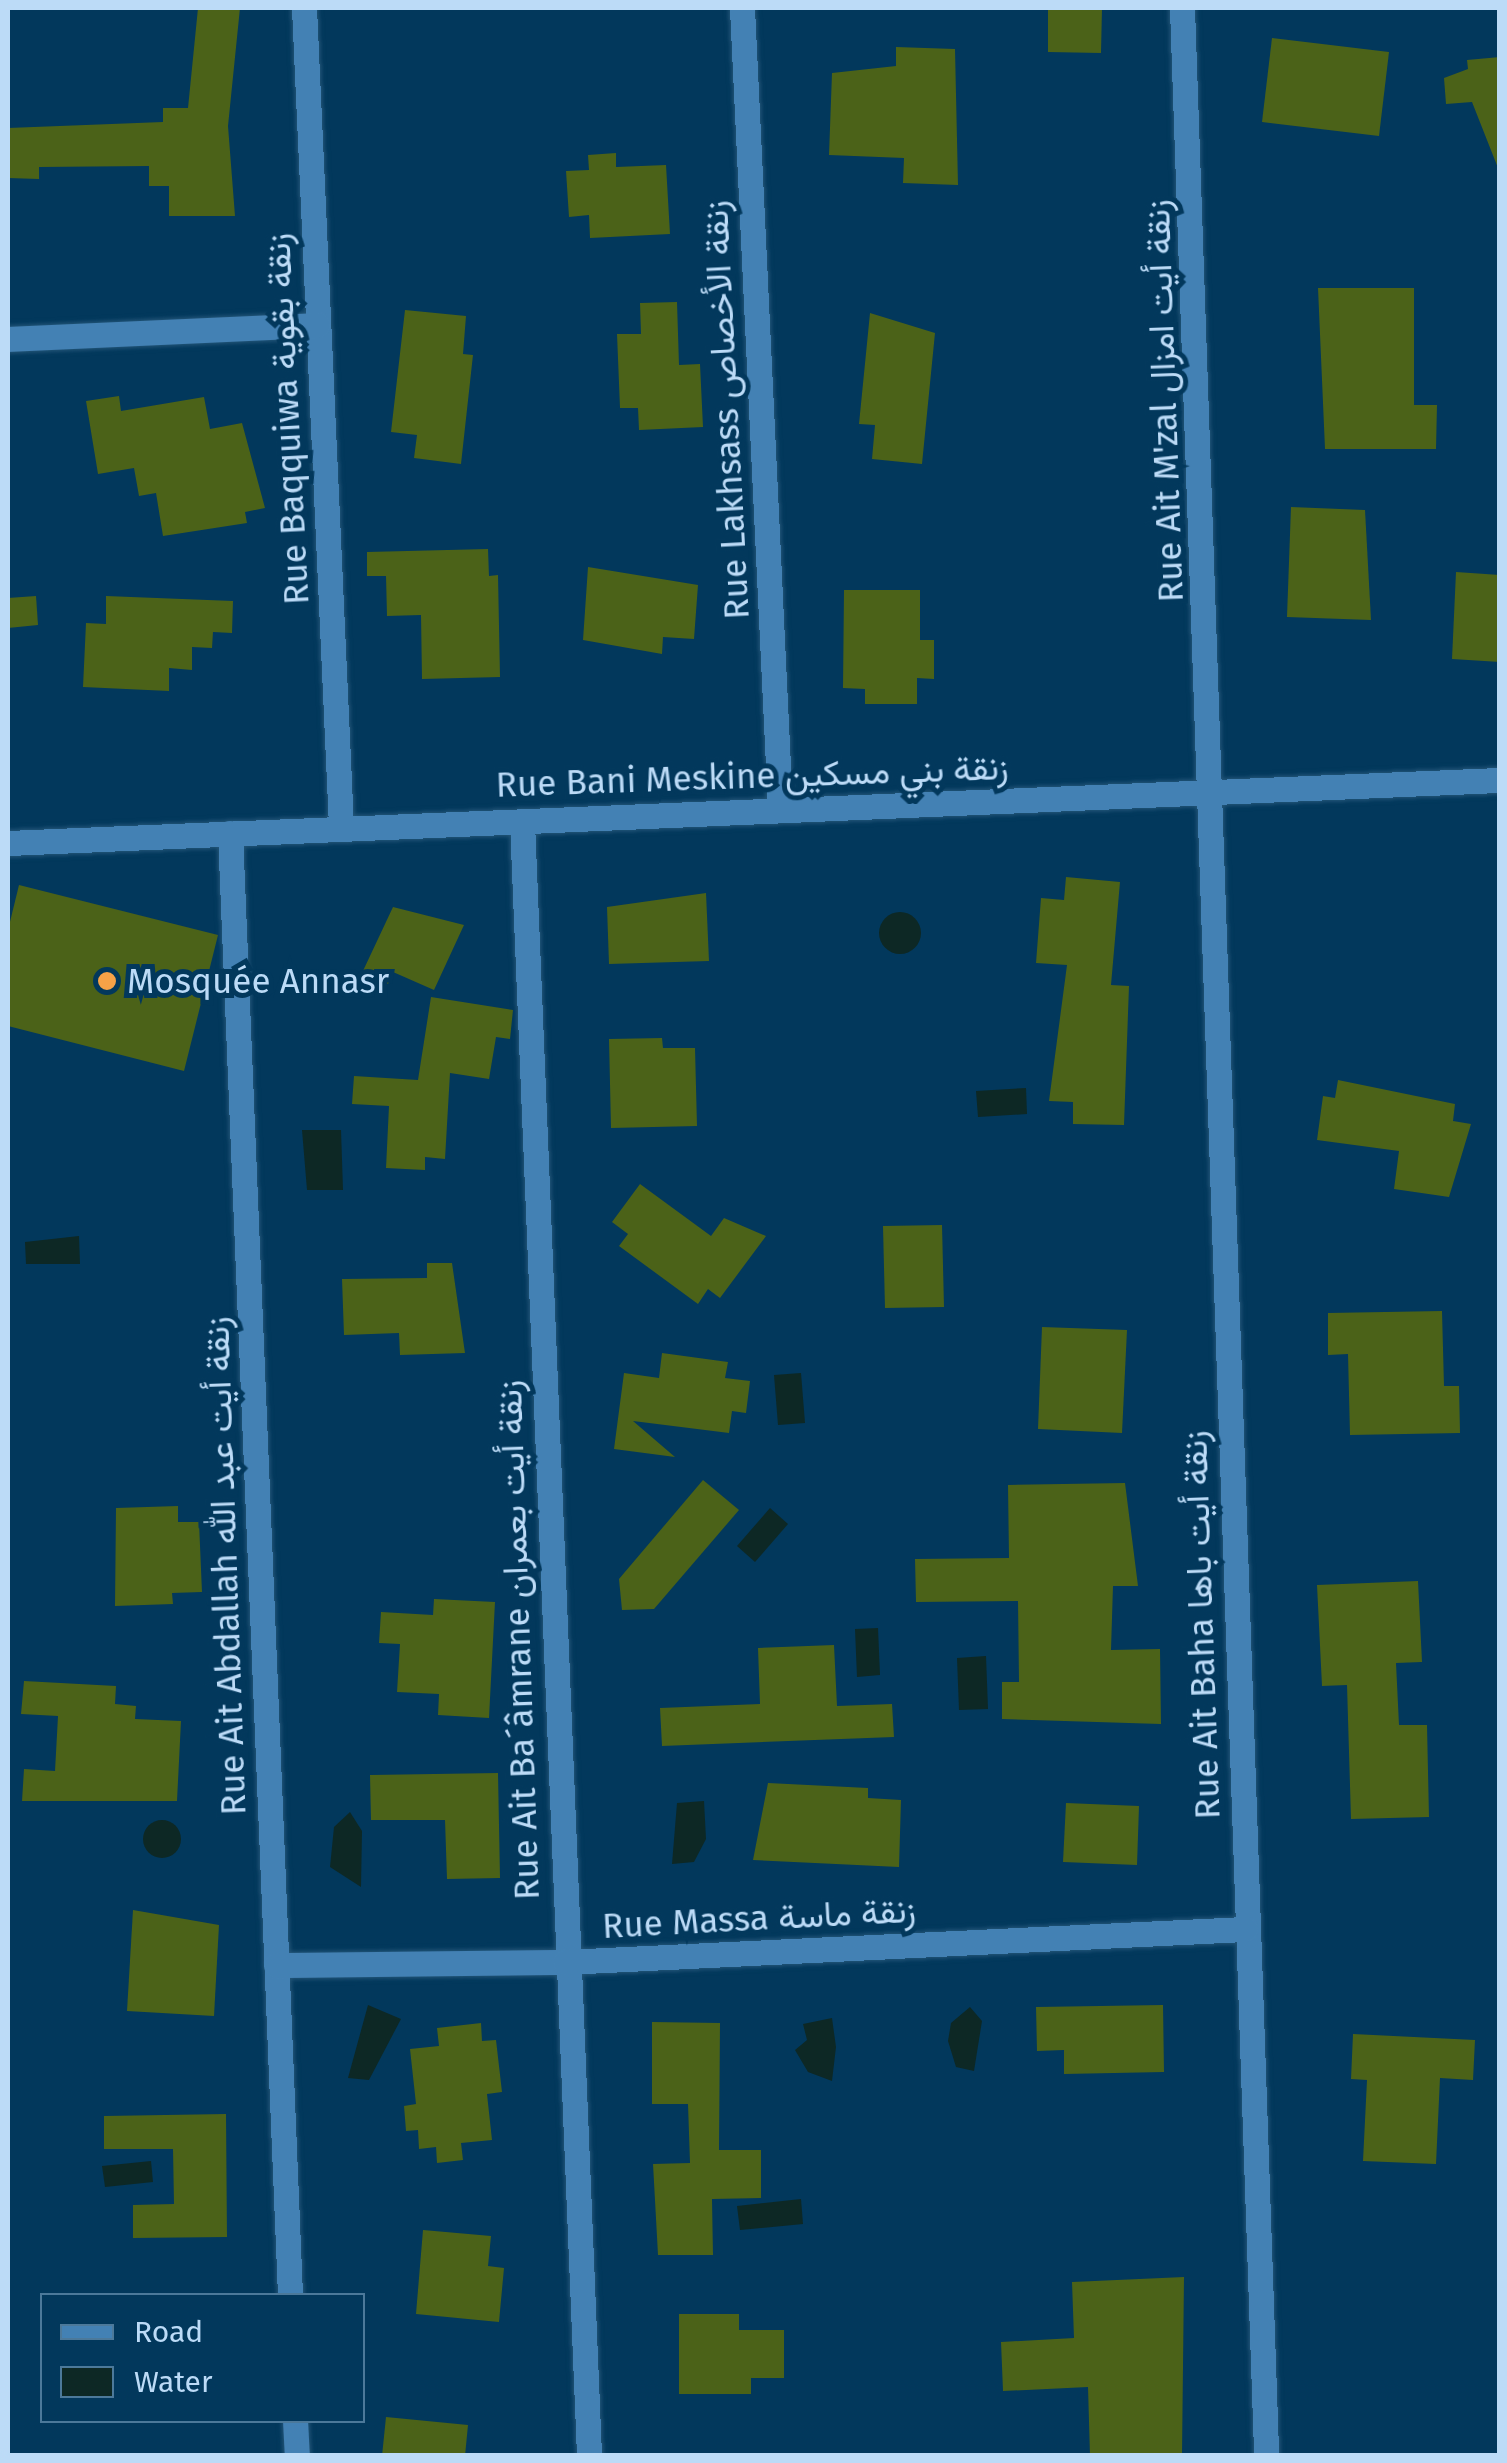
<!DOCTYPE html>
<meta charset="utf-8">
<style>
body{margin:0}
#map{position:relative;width:1507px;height:2463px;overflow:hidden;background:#02385c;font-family:"Fira Sans",Vazirmatn,sans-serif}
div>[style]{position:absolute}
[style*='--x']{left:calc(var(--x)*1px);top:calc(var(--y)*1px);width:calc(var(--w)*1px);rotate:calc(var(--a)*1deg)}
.water>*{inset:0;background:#0d2825}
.round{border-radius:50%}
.building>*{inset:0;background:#4b6218}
.roads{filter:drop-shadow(0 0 2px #235578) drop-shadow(0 0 2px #235578)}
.minor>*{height:25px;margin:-12.5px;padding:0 12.5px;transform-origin:12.5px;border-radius:12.5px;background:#4381b4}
.dots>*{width:28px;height:28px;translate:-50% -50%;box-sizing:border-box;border:5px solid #02385c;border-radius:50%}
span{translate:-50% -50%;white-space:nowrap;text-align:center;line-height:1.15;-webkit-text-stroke:10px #02385c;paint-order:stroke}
.street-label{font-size:35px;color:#bcdbf7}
.poi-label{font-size:35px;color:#bcdbf7}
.left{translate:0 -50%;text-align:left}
.frame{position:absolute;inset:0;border:10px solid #bcdbf7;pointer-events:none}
.legend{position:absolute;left:40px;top:2293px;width:325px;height:130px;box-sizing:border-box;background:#02385c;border:2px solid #4c799a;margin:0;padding:12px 18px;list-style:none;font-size:30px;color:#bcdbf7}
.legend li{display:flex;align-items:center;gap:20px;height:50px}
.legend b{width:50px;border:2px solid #4c799a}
</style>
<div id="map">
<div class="water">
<div class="round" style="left:879px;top:912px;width:42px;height:42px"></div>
<div style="clip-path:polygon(1026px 1088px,1027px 1114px,978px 1117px,976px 1091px)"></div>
<div style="clip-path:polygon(302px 1130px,341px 1130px,343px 1190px,307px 1190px)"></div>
<div style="clip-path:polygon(79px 1236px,80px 1264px,26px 1264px,25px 1242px)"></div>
<div style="clip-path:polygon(801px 1373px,805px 1423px,778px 1425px,774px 1375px)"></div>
<div style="clip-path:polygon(770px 1508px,788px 1524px,755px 1562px,737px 1546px)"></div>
<div style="clip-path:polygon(878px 1628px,880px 1675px,857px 1677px,855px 1629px)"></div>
<div style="clip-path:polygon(986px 1656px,988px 1709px,959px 1710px,957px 1658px)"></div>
<div style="clip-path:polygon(704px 1801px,706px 1839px,694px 1862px,672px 1864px,677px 1803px)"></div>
<div style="clip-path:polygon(350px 1812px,362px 1831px,361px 1887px,330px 1867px,334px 1827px)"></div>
<div class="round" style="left:143px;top:1820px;width:38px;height:38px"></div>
<div style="clip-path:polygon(368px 2005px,401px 2019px,369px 2080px,348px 2078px)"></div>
<div style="clip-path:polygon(970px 2007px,982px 2021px,974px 2071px,956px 2067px,948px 2041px,951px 2023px)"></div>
<div style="clip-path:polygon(832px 2018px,836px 2047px,832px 2081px,808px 2072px,795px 2050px,807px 2040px,803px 2024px)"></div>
<div style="clip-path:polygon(151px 2161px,153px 2182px,105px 2187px,102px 2166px)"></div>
<div style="clip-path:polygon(801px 2199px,803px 2224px,740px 2230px,737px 2206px)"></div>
</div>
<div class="building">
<div style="clip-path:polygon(198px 8px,240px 8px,228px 126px,235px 216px,169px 216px,169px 186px,149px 186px,149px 166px,39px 167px,39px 179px,8px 178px,8px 128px,163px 122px,163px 108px,188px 108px)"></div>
<div style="clip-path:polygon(1048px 8px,1102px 8px,1101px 53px,1048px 52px)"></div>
<div style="clip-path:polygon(1272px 38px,1389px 52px,1379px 136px,1262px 122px)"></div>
<div style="clip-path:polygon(896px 47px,955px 49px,958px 185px,903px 183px,904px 158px,829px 155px,832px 73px,896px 66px)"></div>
<div style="clip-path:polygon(1500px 57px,1500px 167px,1498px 168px,1472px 102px,1446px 104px,1444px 78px,1468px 69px,1467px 60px)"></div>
<div style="clip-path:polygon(616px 153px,616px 167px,666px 165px,670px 234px,590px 238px,589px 215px,569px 217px,566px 171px,589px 170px,588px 155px)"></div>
<div style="clip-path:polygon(1318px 288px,1414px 288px,1414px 405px,1437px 405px,1436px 449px,1325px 449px)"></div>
<div style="clip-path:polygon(677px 302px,679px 365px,700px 364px,703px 427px,639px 430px,638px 408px,620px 408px,617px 334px,641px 334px,640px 303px)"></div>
<div style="clip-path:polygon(405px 310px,466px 316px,463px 354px,473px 355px,461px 464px,414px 458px,417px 435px,391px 432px)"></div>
<div style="clip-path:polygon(870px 313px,935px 333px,922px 464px,872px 459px,875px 425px,859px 424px)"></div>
<div style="clip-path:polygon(119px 396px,121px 411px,204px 397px,210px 429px,242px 423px,265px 508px,245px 512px,247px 523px,163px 536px,156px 493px,139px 496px,134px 468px,98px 474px,86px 401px)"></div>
<div style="clip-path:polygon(1291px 507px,1365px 510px,1371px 620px,1287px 617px)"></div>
<div style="clip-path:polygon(488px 549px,489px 576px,498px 575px,500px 677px,422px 679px,421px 615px,387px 616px,386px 576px,367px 576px,367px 552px)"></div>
<div style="clip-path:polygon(588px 567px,698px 585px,694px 639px,663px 637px,662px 654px,583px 640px)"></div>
<div style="clip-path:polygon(1456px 572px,1500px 575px,1500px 662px,1452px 659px)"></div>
<div style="clip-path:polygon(844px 590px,920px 590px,920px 640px,934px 640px,934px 679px,917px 678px,917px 704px,865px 704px,865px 689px,843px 688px)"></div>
<div style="clip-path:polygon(36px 596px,38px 625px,8px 628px,8px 598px)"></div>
<div style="clip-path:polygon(106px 596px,233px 601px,232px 633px,213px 632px,212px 648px,192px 647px,192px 670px,169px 668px,169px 691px,83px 687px,86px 623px,106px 624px)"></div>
<div style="clip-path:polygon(1066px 877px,1120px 882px,1111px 985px,1129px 986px,1124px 1125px,1073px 1124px,1073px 1102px,1049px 1101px,1067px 965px,1036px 963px,1041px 898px,1064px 900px)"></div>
<div style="clip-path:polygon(19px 885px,218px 935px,184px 1071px,8px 1026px,8px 930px)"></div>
<div style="clip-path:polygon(706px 893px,709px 961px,609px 964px,607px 907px)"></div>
<div style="clip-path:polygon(393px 907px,464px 925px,434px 990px,393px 972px,388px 984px,362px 973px)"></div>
<div style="clip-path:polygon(431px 997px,513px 1010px,510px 1039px,496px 1037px,489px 1079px,450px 1073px,445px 1159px,425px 1157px,425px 1170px,386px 1168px,389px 1106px,352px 1104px,354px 1076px,418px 1080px)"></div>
<div style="clip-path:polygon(662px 1038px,663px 1048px,695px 1048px,697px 1126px,611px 1128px,609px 1039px)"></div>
<div style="clip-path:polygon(1338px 1080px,1455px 1104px,1453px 1121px,1471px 1124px,1449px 1197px,1394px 1189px,1399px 1151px,1317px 1140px,1323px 1096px,1335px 1098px)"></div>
<div style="clip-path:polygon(640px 1184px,711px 1236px,724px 1218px,766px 1236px,720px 1298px,708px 1289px,698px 1304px,619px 1246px,628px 1234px,612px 1222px)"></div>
<div style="clip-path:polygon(942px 1225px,944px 1307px,885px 1308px,883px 1226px)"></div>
<div style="clip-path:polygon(427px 1263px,452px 1263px,465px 1353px,400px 1355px,399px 1333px,344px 1335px,342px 1279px,427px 1278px)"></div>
<div style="clip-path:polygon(1442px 1311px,1444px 1386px,1459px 1386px,1460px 1433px,1350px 1435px,1348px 1354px,1328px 1355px,1328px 1313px)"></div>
<div style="clip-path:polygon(1042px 1327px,1127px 1330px,1122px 1433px,1038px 1429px)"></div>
<div style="clip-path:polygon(662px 1353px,728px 1362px,725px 1378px,750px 1381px,746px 1413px,732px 1411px,729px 1433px,633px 1421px,675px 1457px,614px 1449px,624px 1373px,659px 1378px)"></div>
<div style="clip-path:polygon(703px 1480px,739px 1510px,654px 1609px,622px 1610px,619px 1579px)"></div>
<div style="clip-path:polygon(1125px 1483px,1138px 1586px,1113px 1586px,1111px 1650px,1160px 1649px,1161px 1724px,1002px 1719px,1002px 1682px,1019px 1682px,1018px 1601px,916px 1602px,915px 1559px,1009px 1558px,1008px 1485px)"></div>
<div style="clip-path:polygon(178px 1506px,178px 1522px,199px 1522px,202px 1592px,172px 1593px,173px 1604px,115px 1606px,116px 1508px)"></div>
<div style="clip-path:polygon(1418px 1581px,1422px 1662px,1396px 1663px,1399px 1725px,1427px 1725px,1429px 1817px,1351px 1819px,1347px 1685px,1322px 1686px,1317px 1585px)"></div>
<div style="clip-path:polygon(434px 1599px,495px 1602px,489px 1718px,438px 1715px,439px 1694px,397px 1692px,400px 1644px,379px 1643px,381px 1612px,433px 1615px)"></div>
<div style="clip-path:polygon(834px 1645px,837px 1706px,892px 1704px,894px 1737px,662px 1746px,660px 1708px,760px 1704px,758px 1648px)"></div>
<div style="clip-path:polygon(24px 1681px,116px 1686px,115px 1704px,136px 1706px,135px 1719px,181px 1721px,177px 1801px,22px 1801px,24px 1769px,55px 1771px,58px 1716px,21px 1714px)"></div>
<div style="clip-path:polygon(498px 1773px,500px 1878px,447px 1879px,445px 1820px,371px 1820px,370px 1775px)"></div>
<div style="clip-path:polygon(768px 1783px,868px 1788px,868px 1798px,901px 1800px,899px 1867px,753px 1860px)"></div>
<div style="clip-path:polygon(1066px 1803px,1139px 1806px,1137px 1865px,1063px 1862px)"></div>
<div style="clip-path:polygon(133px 1910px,219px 1925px,214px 2016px,127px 2011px)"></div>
<div style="clip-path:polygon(1163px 2005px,1164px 2072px,1064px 2074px,1064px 2050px,1037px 2051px,1036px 2007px)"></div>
<div style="clip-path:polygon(652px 2022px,720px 2023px,719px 2150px,761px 2150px,761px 2198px,712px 2199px,713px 2255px,658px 2255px,653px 2164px,690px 2163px,688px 2104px,652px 2104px)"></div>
<div style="clip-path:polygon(481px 2023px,482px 2041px,496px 2040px,502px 2092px,487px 2094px,492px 2140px,461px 2143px,463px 2160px,437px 2163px,436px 2147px,419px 2149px,418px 2130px,406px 2131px,404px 2106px,416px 2104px,410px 2049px,439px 2046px,437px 2028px)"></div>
<div style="clip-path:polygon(1353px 2034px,1475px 2040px,1473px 2080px,1440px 2078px,1436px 2164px,1363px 2161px,1367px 2080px,1351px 2079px)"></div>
<div style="clip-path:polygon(226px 2114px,227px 2237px,133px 2238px,133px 2205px,174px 2204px,173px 2149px,104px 2149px,104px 2116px)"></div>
<div style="clip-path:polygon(423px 2230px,491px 2236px,488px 2266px,504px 2268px,499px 2322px,416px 2314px)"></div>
<div style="clip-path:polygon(1184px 2277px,1182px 2456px,1090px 2456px,1088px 2387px,1003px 2391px,1001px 2342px,1074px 2338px,1072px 2282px)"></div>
<div style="clip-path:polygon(679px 2314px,739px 2314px,739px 2330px,784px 2330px,784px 2378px,751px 2378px,751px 2394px,679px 2394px)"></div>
<div style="clip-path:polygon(386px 2417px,468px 2425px,465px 2456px,382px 2456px)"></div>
</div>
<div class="roads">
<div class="minor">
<div style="--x:304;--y:8;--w:820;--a:87.41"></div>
<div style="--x:742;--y:8;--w:802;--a:87.28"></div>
<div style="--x:1182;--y:8;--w:2449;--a:88.03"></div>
<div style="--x:8;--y:339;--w:310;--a:-2.6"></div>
<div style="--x:522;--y:822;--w:1635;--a:87.65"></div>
<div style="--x:230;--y:833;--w:1464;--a:87.65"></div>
<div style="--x:8;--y:843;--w:1493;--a:-2.42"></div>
<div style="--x:276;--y:1965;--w:289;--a:-0.6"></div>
<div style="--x:565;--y:1962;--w:681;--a:-2.78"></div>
<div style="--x:295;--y:2420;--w:36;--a:87"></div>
</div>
</div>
<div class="dots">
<div style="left:107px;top:981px;background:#f6a247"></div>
</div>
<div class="street-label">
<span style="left:1164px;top:401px;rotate:-92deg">Rue Ait M'zal زنقة أيت امزال</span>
<span style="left:726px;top:410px;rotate:-93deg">Rue Lakhsass زنقة الأخصاص</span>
<span style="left:287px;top:419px;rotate:-93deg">Rue Baqquiwa زنقة بقوية</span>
<span style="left:752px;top:776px;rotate:-2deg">Rue Bani Meskine زنقة بني مسكين</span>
<span style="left:225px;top:1566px;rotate:-92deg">Rue Ait Abdallah زنقة أيت عبد الله</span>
<span style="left:1201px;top:1625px;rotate:-92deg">Rue Ait Baha زنقة أيت باها</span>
<span style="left:518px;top:1640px;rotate:-92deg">Rue Ait Ba´âmrane زنقة أيت بعمران</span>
<span style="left:759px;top:1918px;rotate:-3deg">Rue Massa زنقة ماسة</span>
</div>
<div class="poi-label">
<span class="left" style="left:127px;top:981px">Mosquée Annasr</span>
</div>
<div class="frame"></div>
<ul class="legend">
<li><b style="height:12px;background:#4381b4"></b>Road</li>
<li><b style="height:28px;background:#0d2825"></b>Water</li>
</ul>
</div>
